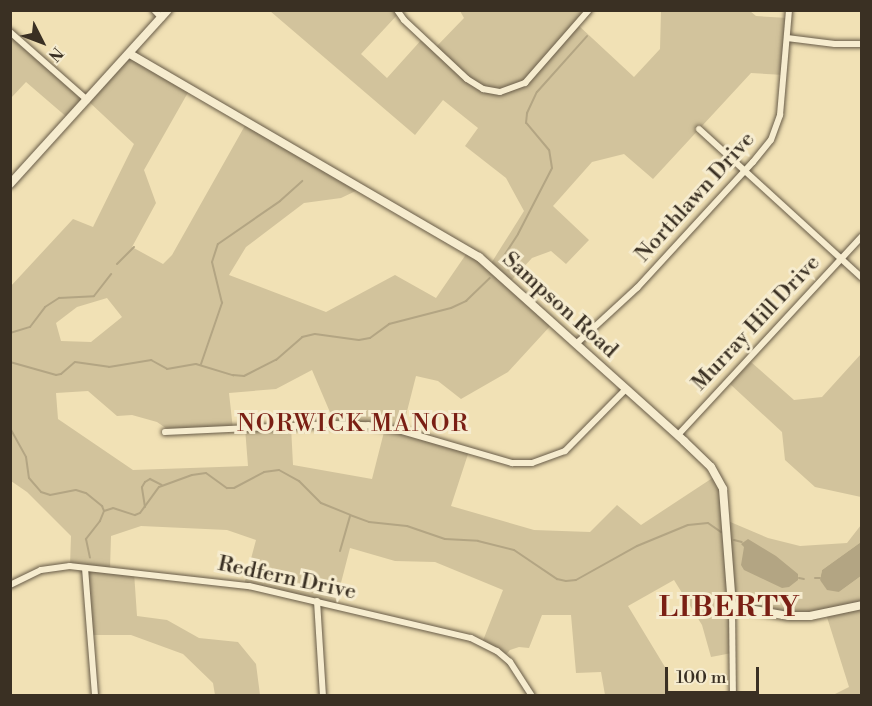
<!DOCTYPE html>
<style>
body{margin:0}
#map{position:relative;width:872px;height:706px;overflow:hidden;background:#f1e1b5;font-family:"Libre Bodoni",serif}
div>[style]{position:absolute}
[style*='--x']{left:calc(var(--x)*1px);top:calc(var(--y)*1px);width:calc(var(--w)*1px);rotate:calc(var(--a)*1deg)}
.green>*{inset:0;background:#d2c39c}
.water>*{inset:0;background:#b3a583}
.stream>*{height:2px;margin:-1px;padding:0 1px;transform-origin:1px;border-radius:1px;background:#b3a583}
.roads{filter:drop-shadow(0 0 2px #685c48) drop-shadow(0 0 2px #685c48)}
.minor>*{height:6px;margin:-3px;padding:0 3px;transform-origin:3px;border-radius:3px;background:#f6eccf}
.tertiary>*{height:8px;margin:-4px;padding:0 4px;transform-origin:4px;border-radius:4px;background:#f6eccf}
span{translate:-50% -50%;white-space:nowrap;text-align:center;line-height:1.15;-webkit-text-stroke:6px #f6eccf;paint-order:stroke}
.street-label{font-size:22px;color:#3a3023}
.neighbourhood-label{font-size:24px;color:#7a1f14;letter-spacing:1.5px}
.district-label{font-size:28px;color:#7a1f14;font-weight:700;letter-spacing:1.5px}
.frame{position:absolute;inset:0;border:12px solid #3a3023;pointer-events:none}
.north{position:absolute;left:12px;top:12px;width:60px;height:60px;-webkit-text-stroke:4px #f6eccf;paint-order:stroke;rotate:132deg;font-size:16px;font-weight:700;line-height:24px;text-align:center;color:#3a3023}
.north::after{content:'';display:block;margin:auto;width:21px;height:27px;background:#3a3023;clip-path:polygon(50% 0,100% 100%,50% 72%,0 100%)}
.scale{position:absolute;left:665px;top:667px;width:94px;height:27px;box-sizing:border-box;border:3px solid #3a3023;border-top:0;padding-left:8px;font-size:18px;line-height:21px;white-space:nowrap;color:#3a3023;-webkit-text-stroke:4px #f6eccf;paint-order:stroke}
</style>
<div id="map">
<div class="green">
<div style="clip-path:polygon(evenodd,270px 11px,397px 11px,399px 13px,361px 54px,387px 78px,423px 38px,435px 48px,464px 18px,460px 11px,589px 11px,578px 25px,634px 77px,660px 49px,661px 11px,750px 11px,756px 16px,788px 18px,784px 75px,751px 73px,653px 179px,624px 154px,592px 162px,553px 206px,589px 240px,566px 264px,551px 251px,532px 258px,509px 283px,553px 323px,508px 372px,461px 399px,438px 381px,416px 376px,402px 431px,469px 451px,451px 506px,534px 530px,590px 532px,617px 505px,641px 525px,717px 475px,728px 521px,768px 538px,800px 546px,847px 543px,861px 525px,861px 542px,822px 570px,820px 580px,839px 592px,861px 576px,861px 695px,833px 695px,849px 687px,826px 614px,810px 616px,733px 609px,732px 653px,711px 657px,702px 625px,674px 580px,628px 606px,668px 672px,669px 695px,605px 695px,601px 672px,576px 673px,571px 615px,542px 615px,529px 648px,519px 647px,510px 650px,504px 657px,482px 643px,503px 590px,435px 562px,395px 561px,350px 548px,335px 606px,244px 585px,256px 540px,227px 530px,141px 526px,111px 536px,110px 569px,134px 572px,137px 616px,167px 620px,199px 638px,238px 642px,256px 664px,260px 695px,215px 695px,213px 683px,183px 654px,131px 635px,90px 635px,85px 568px,70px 566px,71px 536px,27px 492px,11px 481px,10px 287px,73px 219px,93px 227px,134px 144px,87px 100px,69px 119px,26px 82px,11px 98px,10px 34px,86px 100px,130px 54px,190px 89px,144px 170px,156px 203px,132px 247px,163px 264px,172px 255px,247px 122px,362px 188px,341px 198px,304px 203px,246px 247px,229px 275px,326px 312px,395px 275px,436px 298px,469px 250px,490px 265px,524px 211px,506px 178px,465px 146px,478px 128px,443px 100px,415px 135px,270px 11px,107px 298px,122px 317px,91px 342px,61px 341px,56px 323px,77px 307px,107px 298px,270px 11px,312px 370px,335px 424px,385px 428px,372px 479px,293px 465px,291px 426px,245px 428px,248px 466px,133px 470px,58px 419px,56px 393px,88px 391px,117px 416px,132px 415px,157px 422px,170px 431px,233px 429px,229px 393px,276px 389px,312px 370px)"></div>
<div style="clip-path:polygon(861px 354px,861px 497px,815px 487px,785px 460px,782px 432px,730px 384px,751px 362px,794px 400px,822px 397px)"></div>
</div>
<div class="water">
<div style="clip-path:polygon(748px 539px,776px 556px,798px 574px,798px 580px,789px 587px,782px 588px,744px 570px,741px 565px,744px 547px,741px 544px)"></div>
<div style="clip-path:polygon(861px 542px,861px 576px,839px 592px,827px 590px,820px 580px,822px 570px)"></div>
</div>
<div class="stream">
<div style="--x:500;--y:262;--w:33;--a:-57"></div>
<div style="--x:518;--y:234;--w:74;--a:-62.7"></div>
<div style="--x:552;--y:168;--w:18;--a:-99"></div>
<div style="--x:549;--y:150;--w:35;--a:-130"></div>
<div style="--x:526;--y:123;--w:10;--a:-84"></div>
<div style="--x:527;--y:113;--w:23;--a:-65"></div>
<div style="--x:537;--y:92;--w:75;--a:-48.2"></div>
<div style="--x:117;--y:264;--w:24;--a:-45"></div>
<div style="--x:10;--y:333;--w:21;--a:-17"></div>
<div style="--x:30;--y:327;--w:25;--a:-53"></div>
<div style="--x:45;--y:307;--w:17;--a:-33"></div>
<div style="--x:59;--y:298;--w:35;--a:-3"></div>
<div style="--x:94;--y:296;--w:28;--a:-52"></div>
<div style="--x:10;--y:362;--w:48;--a:15.8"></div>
<div style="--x:56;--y:375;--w:5;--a:-11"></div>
<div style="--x:61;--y:374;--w:18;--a:-41"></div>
<div style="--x:75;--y:362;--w:34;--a:8"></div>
<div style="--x:109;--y:367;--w:43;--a:-9.5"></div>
<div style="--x:151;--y:360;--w:18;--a:29"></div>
<div style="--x:167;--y:369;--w:29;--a:-10"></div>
<div style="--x:196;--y:364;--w:39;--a:17"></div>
<div style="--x:233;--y:375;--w:11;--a:5"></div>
<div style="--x:244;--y:376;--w:36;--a:-27"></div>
<div style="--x:276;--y:360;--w:35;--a:-41"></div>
<div style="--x:302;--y:337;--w:13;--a:-13"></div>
<div style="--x:315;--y:334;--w:44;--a:7.8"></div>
<div style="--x:359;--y:340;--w:11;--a:-10"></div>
<div style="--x:370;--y:338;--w:24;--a:-36"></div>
<div style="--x:389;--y:324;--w:64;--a:-14.5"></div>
<div style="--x:451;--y:308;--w:17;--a:-25"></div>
<div style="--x:466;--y:301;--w:33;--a:-44"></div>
<div style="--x:201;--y:364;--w:65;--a:-71"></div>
<div style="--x:222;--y:303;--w:42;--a:-103.7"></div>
<div style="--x:212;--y:262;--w:19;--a:-72"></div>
<div style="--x:218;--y:244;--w:75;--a:-34.7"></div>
<div style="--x:280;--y:201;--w:30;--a:-42"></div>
<div style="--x:10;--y:428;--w:33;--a:61"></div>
<div style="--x:26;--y:457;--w:21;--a:82"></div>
<div style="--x:29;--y:478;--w:18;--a:49"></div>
<div style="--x:41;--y:492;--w:9;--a:18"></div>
<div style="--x:50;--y:495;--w:26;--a:-11"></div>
<div style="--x:76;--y:490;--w:10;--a:17"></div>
<div style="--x:86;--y:493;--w:21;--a:39"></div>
<div style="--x:102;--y:506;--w:5;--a:68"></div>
<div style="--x:104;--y:511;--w:11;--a:112"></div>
<div style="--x:100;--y:521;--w:23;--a:128"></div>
<div style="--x:86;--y:539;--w:19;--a:78"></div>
<div style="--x:145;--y:507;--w:20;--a:-99"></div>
<div style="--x:142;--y:487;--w:6;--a:-59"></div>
<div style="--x:145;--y:482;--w:6;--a:-31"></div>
<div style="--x:150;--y:479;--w:13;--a:27"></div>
<div style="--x:104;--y:511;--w:9;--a:-18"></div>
<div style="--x:113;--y:508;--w:23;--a:18"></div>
<div style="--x:135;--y:515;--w:5;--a:-22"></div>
<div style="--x:140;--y:513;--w:32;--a:-54"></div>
<div style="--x:159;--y:487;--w:35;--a:-20"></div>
<div style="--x:192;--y:475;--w:14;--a:-8"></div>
<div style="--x:206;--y:473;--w:26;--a:36"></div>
<div style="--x:227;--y:488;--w:7;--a:0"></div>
<div style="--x:234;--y:488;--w:34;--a:-28"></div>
<div style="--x:264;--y:472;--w:15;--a:-8"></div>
<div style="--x:279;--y:470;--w:23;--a:29"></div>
<div style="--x:299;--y:481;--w:31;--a:45"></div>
<div style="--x:321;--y:503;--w:31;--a:22"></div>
<div style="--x:350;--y:515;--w:20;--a:20"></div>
<div style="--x:369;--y:522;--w:38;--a:6"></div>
<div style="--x:407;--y:526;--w:40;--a:18.9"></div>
<div style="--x:445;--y:539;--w:33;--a:3"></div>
<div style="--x:478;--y:541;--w:37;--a:14"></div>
<div style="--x:514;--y:550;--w:52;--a:34"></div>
<div style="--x:557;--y:579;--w:9;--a:13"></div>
<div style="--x:566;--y:581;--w:10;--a:-6"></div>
<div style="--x:576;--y:580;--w:70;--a:-29.1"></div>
<div style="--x:637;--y:546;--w:55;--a:-22.4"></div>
<div style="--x:688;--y:525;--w:20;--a:-6"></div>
<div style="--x:708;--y:523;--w:16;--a:35"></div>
<div style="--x:734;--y:540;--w:8;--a:14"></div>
<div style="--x:340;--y:551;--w:36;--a:-74"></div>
<div style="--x:799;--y:578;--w:5;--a:11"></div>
<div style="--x:815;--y:578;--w:5;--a:0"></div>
</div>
<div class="roads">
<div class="minor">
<div style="--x:154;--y:10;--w:11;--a:45"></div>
<div style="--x:397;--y:10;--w:12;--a:55"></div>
<div style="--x:404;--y:20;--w:86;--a:43.1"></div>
<div style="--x:467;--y:79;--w:19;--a:32"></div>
<div style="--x:483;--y:89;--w:17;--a:10"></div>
<div style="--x:500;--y:92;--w:27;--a:-20"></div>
<div style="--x:525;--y:83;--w:97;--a:-48.8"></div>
<div style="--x:10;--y:32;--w:103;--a:41.4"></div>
<div style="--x:787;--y:38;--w:48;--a:7.1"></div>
<div style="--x:835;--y:44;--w:27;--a:0"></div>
<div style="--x:699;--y:129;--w:221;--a:42.4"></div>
<div style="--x:576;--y:344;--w:83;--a:-42.6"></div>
<div style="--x:637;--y:288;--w:171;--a:-47.4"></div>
<div style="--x:753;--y:162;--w:28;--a:-51"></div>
<div style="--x:771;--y:140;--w:27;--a:-70"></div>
<div style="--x:780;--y:115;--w:105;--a:-85.1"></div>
<div style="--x:165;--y:432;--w:170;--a:-2.7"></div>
<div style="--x:335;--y:424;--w:33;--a:2"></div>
<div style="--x:368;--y:425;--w:35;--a:10"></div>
<div style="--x:402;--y:431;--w:115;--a:16.2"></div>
<div style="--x:512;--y:463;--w:20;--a:0"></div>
<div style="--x:532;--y:463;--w:35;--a:-20"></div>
<div style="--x:565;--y:451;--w:87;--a:-45.5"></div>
<div style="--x:678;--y:435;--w:271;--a:-47.2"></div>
<div style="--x:85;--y:568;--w:128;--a:85.5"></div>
<div style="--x:10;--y:585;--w:34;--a:-26"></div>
<div style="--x:41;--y:570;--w:29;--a:-8"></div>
<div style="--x:70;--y:566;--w:180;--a:6.4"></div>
<div style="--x:249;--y:586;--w:228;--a:13.2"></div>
<div style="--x:471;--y:638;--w:29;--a:27"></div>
<div style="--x:497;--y:651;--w:17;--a:40"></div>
<div style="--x:510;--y:662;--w:40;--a:57.1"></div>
<div style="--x:317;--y:601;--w:95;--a:86.4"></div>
<div style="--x:732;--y:606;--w:90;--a:89.4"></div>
</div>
<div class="tertiary">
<div style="--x:130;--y:54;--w:404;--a:30.2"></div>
<div style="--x:479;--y:257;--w:275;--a:41.9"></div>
<div style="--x:684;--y:441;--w:37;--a:44"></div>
<div style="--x:711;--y:467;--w:25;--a:61"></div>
<div style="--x:723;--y:489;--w:117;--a:85.6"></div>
<div style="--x:732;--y:606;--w:58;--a:10"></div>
<div style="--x:789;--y:616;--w:21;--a:0"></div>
<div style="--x:810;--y:616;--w:53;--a:-11.9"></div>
<div style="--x:10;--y:184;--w:235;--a:-47.8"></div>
</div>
</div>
<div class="street-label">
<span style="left:695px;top:197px;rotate:-48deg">Northlawn Drive</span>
<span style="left:560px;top:305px;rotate:42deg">Sampson Road</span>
<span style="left:756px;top:323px;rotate:-47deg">Murray Hill Drive</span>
<span style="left:287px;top:578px;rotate:12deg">Redfern Drive</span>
</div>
<div class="neighbourhood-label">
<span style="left:353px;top:425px">NORWICK MANOR</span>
</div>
<div class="district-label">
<span style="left:730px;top:608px">LIBERTY</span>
</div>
<div class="frame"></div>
<div class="north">N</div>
<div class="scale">100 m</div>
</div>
